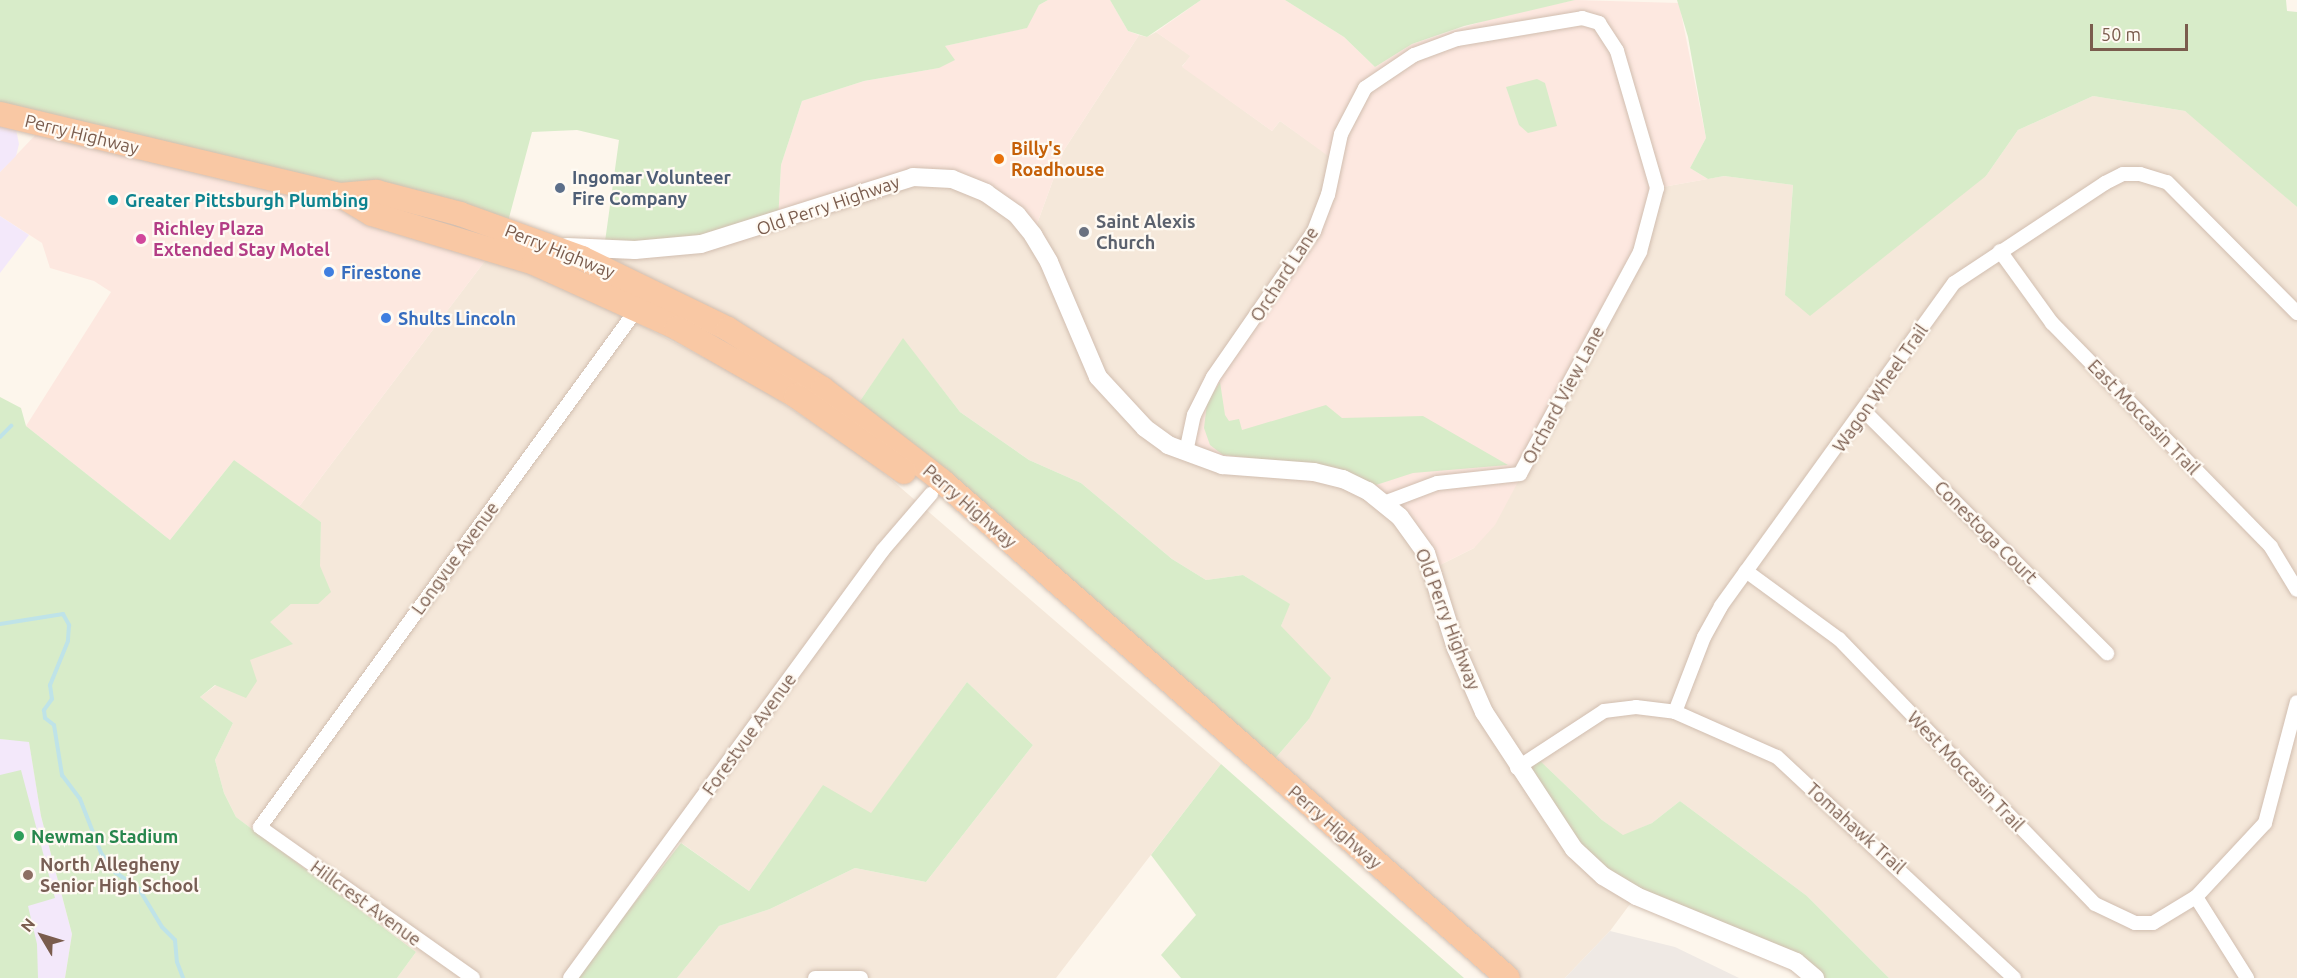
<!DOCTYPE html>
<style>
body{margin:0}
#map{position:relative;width:2297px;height:978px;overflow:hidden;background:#fdf6ec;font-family:Ubuntu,sans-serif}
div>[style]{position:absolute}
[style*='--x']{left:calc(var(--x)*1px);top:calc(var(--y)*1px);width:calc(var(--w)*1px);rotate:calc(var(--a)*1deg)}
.residential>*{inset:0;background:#f5e8da}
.commercial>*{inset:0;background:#fde8e0}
.industrial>*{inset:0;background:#efe9e4}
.education>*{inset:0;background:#f3e8fa}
.green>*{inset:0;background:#d8ecc9}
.stream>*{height:4px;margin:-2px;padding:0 2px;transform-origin:2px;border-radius:2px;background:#bfe3e8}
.roads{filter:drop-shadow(0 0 2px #d1beb0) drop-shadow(0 0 2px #d1beb0)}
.minor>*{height:14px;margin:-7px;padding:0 7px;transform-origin:7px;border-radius:7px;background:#fff}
.tertiary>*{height:18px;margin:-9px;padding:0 9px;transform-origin:9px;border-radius:9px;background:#fff}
.trunk>*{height:24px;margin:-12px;padding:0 12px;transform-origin:12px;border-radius:12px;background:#f9c8a4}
.dots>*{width:16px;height:16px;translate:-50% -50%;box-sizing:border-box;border:3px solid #fffaf3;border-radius:50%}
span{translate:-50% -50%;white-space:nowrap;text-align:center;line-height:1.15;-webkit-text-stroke:4.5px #fffaf3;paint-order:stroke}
.street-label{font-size:18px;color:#7a5c4d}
.food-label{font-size:18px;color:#c56008;font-weight:700}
.left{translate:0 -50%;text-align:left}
.service-label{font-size:18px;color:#4e5e75;font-weight:700}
.culture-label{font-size:18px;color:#0d838f;font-weight:700}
.worship-label{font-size:18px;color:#5b616d;font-weight:700}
.hotel-label{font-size:18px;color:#b23c85;font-weight:700}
.shop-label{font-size:18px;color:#366cbe;font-weight:700}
.leisure-label{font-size:18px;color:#27864d;font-weight:700}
.education-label{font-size:18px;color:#785e54;font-weight:700}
.north{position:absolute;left:12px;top:906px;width:60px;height:60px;-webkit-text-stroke:4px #fffaf3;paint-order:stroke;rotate:308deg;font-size:16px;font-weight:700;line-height:24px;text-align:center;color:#7a5c4d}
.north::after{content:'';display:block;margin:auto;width:21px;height:27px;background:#7a5c4d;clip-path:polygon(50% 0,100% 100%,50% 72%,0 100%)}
.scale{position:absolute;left:2090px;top:24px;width:98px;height:27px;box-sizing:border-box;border:3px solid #7a5c4d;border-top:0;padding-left:8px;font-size:18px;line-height:21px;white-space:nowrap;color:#7a5c4d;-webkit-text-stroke:4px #fffaf3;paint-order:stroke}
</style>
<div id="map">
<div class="residential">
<div style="clip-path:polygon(1156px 32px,1191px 56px,1182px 66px,1272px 131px,1280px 121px,1335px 160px,1314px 472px,1368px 491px,1432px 569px,1474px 548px,1657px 188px,1724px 176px,1793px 185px,1785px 295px,1986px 176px,2018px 130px,2093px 96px,2185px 111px,2220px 138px,2297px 207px,2297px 978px,1889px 978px,1807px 896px,1680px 801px,1652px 823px,1623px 836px,1602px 820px,1535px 756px,1636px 896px,1610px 931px,1565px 978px,1522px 978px,1273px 761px,1309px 719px,1281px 626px,1289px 604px,1243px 575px,1206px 580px,1172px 559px,1081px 483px,1029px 460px,960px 412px,903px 339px,858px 404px,625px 267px,604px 249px,871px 188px,952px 179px,1033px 235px,1064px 150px,1139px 35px,1147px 37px)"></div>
<div style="clip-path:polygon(494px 249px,751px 382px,872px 463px,1221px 764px,1056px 978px,677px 978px,719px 926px,770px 909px,855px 868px,926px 882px,1033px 745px,967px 682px,871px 814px,823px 786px,749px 891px,673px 837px,570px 978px,397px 978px,416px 952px,236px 817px,224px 793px,215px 760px,233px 723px,200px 697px,250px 660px,269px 622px,291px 604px,318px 604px,321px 522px,298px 508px)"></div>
</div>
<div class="commercial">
<div style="clip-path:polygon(1048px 0,1110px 0,1128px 31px,1139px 35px,1064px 150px,1033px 235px,1025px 225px,939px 177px,778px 222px,781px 165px,802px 101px,864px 81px,939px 68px,945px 46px,1026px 28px,1039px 5px)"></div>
<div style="clip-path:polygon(1201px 0,1285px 0,1344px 37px,1375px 67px,1412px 44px,1499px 16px,1575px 0,1679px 3px,1706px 138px,1690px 168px,1708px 179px,1657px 188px,1640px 252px,1495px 525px,1474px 548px,1432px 569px,1368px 491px,1186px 452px,1194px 415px,1299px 256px,1335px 161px,1280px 121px,1272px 131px,1182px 67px,1190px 56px,1156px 32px)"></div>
<div style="clip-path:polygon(45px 125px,494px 249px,298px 508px,234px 460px,170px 540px,26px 426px,111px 292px,94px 281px,50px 268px,42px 243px,0 216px,0 172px)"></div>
</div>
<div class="industrial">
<div style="clip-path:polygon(1610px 931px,1675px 947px,1739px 978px,1565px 978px)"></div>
</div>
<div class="education">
<div style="clip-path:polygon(0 122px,16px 129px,19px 144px,16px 156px,0 172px)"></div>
<div style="clip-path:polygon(0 216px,29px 235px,0 273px)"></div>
<div style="clip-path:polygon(0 739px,29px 741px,41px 816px,72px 934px,65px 978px,0 978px)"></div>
</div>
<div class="green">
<div style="clip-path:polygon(0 0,1048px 0,1039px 5px,1027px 28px,945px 46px,955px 60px,939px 68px,864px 81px,802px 101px,781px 165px,778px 222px,750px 232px,604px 249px,619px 140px,577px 130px,532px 132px,506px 229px,0 114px)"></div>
<div style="clip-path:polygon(1110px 0,1201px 0,1147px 37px,1128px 31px)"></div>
<div style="clip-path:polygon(1285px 0,1575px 0,1464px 26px,1412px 44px,1375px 67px,1344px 37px)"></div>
<div style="clip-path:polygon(1677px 0,2286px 0,2287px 11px,2297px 12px,2297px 207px,2185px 111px,2093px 96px,2018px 130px,1986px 176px,1810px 316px,1785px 295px,1793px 185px,1724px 176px,1708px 179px,1690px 168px,1706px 138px,1688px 37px)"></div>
<div style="clip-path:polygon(1537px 79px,1545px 83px,1557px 126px,1528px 133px,1519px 125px,1506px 87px)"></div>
<div style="clip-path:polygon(903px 338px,960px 412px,1029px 460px,1081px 483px,1172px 559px,1206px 580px,1243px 575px,1290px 604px,1281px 626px,1331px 678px,1309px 719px,1273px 761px,858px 404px)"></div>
<div style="clip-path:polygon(1220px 382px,1225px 415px,1229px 421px,1239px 419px,1242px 430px,1326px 405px,1342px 418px,1423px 416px,1508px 465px,1413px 473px,1376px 485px,1334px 467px,1223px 455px,1210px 445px,1204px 428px,1207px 403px)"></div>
<div style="clip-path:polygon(0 397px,21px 408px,26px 426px,170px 540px,234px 460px,321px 522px,320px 566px,331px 592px,318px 604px,291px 604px,270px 622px,293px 644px,250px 660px,257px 681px,246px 698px,215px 685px,200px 697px,233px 723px,215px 760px,224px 793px,236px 817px,416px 952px,397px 978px,65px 978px,72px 934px,41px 816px,29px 742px,0 739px)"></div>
<div style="clip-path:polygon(967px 682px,1033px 745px,926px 882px,855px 868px,770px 909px,719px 926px,677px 978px,576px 978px,681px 843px,749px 891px,823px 785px,871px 813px)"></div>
<div style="clip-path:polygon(1535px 756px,1602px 820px,1623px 835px,1652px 823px,1680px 801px,1807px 896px,1889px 978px,1815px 978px,1603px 876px,1517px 768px)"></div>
<div style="clip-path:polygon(1221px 764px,1464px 978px,1181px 978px,1161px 955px,1196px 915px,1151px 855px)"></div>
<div style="clip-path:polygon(21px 770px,55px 898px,28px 906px,37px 944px,38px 978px,0 978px,0 775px)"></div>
</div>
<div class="stream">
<div style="--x:0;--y:437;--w:16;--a:-45"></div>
<div style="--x:0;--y:624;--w:64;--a:-9"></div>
<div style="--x:63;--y:614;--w:13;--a:61"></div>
<div style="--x:69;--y:625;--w:16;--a:94"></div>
<div style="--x:68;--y:641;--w:48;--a:112.2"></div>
<div style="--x:50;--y:685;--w:14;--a:82"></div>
<div style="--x:52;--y:699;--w:14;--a:126"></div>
<div style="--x:44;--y:710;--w:8;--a:83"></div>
<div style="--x:45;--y:718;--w:11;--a:38"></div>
<div style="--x:54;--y:725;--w:51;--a:80.9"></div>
<div style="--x:62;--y:775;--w:30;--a:53"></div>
<div style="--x:80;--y:799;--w:58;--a:68.7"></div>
<div style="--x:101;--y:853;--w:24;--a:54"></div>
<div style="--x:115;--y:872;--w:29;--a:35"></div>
<div style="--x:139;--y:889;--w:44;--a:58.8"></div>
<div style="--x:162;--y:927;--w:18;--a:45"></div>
<div style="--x:175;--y:940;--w:22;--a:85"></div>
<div style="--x:177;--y:962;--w:17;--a:69"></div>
</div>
<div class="roads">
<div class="minor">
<div style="--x:2000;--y:251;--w:89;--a:54.2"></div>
<div style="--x:2052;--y:323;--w:313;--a:45.6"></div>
<div style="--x:2271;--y:547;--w:50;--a:58.8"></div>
<div style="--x:1865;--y:412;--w:342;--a:44.9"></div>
<div style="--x:1186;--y:452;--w:38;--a:-78"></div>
<div style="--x:1194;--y:415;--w:42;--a:-63.4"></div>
<div style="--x:1213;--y:377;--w:178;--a:-55.3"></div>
<div style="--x:1314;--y:231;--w:39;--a:-69"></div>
<div style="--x:1328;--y:195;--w:62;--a:-78"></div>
<div style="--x:1341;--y:134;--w:52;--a:-62.4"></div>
<div style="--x:1365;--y:88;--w:59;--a:-34"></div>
<div style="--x:1414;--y:55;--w:46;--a:-20.4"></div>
<div style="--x:1457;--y:39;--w:127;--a:-9.5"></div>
<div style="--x:1582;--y:18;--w:18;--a:16"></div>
<div style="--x:1599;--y:23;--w:33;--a:57"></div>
<div style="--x:1617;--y:51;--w:143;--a:73.7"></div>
<div style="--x:1657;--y:188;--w:66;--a:104.9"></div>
<div style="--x:1640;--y:252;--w:252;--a:118.4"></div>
<div style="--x:1520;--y:474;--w:83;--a:173.8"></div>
<div style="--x:1437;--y:483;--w:57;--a:159.3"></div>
<div style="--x:1746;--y:571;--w:115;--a:36.2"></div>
<div style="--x:1839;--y:639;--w:368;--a:46"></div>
<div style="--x:2095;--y:904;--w:44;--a:25.4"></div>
<div style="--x:2135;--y:923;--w:18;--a:0"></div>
<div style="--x:2153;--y:923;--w:50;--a:-31.2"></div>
<div style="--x:2196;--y:897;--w:101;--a:-47"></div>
<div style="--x:2265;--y:823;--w:125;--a:-75.2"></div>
<div style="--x:1675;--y:712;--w:80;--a:-68.9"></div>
<div style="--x:1704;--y:637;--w:35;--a:-61"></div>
<div style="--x:1721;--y:606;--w:398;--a:-54.2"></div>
<div style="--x:1954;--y:283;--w:181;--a:-33.5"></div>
<div style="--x:2105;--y:183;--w:20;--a:-27"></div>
<div style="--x:2123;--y:174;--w:17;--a:0"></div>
<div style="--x:2140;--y:174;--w:28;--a:17"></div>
<div style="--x:2167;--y:182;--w:185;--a:45.2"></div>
<div style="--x:1517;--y:768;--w:104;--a:-33.2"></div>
<div style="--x:1604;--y:711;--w:32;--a:-7"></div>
<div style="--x:1636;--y:707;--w:39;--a:7"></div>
<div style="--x:1675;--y:712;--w:111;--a:23.8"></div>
<div style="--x:1777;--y:757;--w:324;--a:43"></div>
<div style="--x:2196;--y:897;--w:96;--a:57.8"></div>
<div style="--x:473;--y:978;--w:261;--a:-144.7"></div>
<div style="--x:260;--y:827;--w:646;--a:-53.95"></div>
<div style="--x:570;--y:978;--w:530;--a:-53.82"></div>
<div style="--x:883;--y:550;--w:74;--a:-49.4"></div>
<div style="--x:815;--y:978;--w:46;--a:0"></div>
</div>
<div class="tertiary">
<div style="--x:567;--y:247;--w:68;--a:2.5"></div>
<div style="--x:635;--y:250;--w:66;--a:-5.2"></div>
<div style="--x:701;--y:244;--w:222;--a:-17.5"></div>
<div style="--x:913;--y:177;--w:39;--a:3"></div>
<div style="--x:952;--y:179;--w:37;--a:22"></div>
<div style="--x:986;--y:193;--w:38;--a:35"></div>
<div style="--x:1017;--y:215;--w:26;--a:51"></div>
<div style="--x:1033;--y:235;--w:31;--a:59"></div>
<div style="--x:1049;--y:262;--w:125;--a:66.9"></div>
<div style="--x:1098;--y:377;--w:69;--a:47.3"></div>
<div style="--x:1145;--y:428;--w:29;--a:36"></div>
<div style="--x:1168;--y:445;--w:58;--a:20.3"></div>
<div style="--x:1222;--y:465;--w:92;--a:4.4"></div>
<div style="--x:1314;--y:472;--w:30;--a:14"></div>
<div style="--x:1343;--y:479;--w:28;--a:26"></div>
<div style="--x:1368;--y:491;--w:41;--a:39.1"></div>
<div style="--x:1400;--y:517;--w:44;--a:54.2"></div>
<div style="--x:1426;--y:553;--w:100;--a:72.5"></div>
<div style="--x:1456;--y:648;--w:70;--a:66.4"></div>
<div style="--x:1484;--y:712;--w:164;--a:56.7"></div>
<div style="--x:1574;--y:849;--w:40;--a:43"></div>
<div style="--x:1603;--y:876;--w:39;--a:31"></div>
<div style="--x:1636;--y:896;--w:173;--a:22.4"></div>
<div style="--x:1796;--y:962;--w:25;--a:40"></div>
</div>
<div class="trunk">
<div style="--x:0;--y:114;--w:350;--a:13.4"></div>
<div style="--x:340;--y:195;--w:37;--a:-5"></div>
<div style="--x:377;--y:192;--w:86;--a:14.8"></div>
<div style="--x:460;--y:214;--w:130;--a:19.8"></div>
<div style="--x:582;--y:258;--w:162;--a:25.9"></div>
<div style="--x:728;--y:329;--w:112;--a:32.3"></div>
<div style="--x:823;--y:389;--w:150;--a:37.7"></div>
<div style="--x:942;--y:481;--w:753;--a:41.29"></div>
<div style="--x:340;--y:195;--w:37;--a:31"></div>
<div style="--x:372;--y:214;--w:169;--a:16.8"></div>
<div style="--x:534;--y:263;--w:157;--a:24.4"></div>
<div style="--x:677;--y:328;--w:137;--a:29.7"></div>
<div style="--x:796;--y:396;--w:132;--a:35.1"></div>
</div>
</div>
<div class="dots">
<div style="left:999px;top:159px;background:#e8710a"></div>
<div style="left:560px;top:188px;background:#5c6f8a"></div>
<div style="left:113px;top:200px;background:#0f9aa8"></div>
<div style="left:1084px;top:232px;background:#6b7280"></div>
<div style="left:141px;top:239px;background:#d1479c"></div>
<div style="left:329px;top:272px;background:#3f7fe0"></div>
<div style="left:386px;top:318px;background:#3f7fe0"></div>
<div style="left:19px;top:836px;background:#2e9e5b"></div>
<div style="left:28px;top:875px;background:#8d6e63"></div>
</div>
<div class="street-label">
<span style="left:82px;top:134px;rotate:14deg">Perry Highway</span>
<span style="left:828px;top:205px;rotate:-19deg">Old Perry Highway</span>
<span style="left:560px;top:251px;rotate:22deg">Perry Highway</span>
<span style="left:1284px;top:274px;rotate:-57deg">Orchard Lane</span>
<span style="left:1880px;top:388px;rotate:-55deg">Wagon Wheel Trail</span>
<span style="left:1563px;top:395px;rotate:-62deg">Orchard View Lane</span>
<span style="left:2144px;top:417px;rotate:46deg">East Moccasin Trail</span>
<span style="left:970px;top:506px;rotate:41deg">Perry Highway</span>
<span style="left:1986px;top:532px;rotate:45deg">Conestoga Court</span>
<span style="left:455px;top:558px;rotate:-54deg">Longvue Avenue</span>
<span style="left:1448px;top:619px;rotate:69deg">Old Perry Highway</span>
<span style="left:749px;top:734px;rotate:-54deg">Forestvue Avenue</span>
<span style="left:1966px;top:771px;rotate:46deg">West Moccasin Trail</span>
<span style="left:1335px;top:827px;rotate:41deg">Perry Highway</span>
<span style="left:1856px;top:828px;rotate:42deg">Tomahawk Trail</span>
<span style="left:366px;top:903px;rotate:36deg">Hillcrest Avenue</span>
</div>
<div class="food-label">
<span class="left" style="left:1011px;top:159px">Billy's<br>Roadhouse</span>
</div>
<div class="service-label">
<span class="left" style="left:572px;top:188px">Ingomar Volunteer<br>Fire Company</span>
</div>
<div class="culture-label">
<span class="left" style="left:125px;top:200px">Greater Pittsburgh Plumbing</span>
</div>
<div class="worship-label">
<span class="left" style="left:1096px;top:232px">Saint Alexis<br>Church</span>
</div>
<div class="hotel-label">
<span class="left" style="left:153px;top:239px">Richley Plaza<br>Extended Stay Motel</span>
</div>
<div class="shop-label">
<span class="left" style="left:341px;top:272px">Firestone</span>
<span class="left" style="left:398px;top:318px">Shults Lincoln</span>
</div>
<div class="leisure-label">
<span class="left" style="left:31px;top:836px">Newman Stadium</span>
</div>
<div class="education-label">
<span class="left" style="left:40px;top:875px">North Allegheny<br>Senior High School</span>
</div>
<div class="north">N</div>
<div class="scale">50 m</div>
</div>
